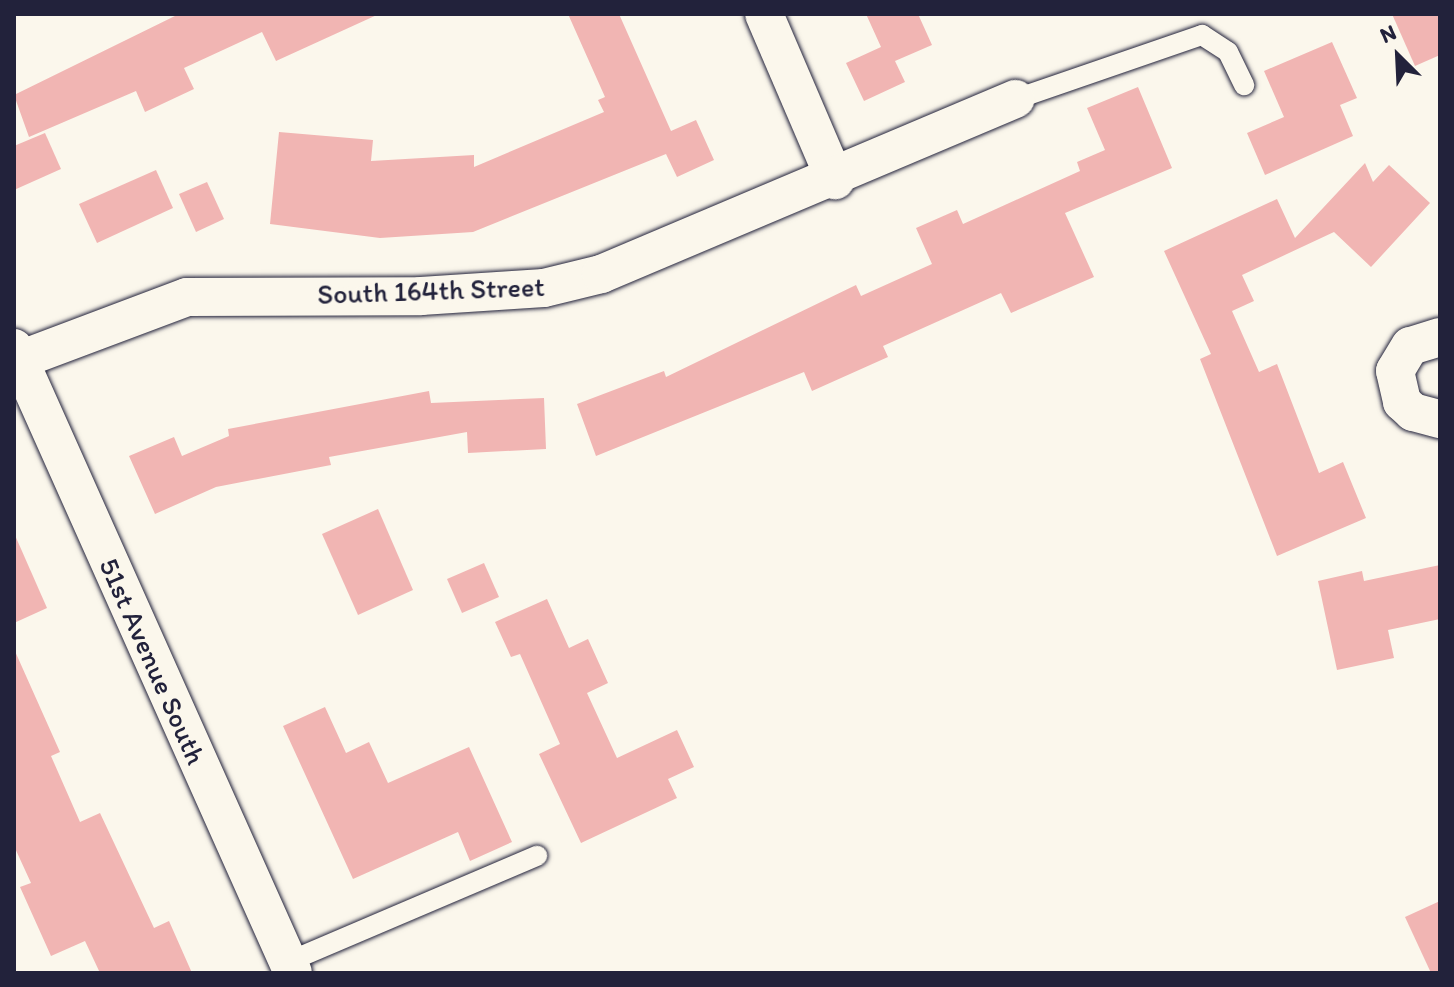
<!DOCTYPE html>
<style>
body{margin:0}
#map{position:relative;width:1454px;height:987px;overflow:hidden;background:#fbf7ec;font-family:Itim,sans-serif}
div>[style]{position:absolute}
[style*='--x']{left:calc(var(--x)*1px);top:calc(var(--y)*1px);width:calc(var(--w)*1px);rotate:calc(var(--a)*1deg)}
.building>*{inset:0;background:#f1b5b3}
.roads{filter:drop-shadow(0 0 2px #22223b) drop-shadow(0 0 2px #22223b)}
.service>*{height:20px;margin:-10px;padding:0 10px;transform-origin:10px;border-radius:10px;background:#fbf7ec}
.minor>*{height:38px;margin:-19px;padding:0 19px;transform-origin:19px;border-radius:19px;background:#fbf7ec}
span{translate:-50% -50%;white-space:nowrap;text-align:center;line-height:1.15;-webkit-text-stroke:7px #fbf7ec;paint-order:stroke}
.street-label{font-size:28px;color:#22223b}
.frame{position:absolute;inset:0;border:16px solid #22223b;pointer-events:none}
.north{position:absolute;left:1358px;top:16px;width:80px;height:80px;-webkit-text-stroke:6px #fbf7ec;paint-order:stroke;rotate:336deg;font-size:22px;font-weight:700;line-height:32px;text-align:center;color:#22223b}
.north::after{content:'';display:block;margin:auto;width:28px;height:36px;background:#22223b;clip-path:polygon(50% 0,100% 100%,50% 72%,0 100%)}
</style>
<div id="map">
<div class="building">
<div style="clip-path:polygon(179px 14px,379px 14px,276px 61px,262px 32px,184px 68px,194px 89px,145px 112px,136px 91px,29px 137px,14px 95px)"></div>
<div style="clip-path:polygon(568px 14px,619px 14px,671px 131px,696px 120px,714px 160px,677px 177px,666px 154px,473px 232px,380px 238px,270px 224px,279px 132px,373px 140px,371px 161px,474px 155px,474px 167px,604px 112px,598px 100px,605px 97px)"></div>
<div style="clip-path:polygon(866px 14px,918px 14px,932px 45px,895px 61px,905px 82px,864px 101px,846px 63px,881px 47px)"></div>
<div style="clip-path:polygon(1392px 14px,1440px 14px,1440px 55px,1415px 66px)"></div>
<div style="clip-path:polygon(1332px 42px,1357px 98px,1340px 105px,1353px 136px,1265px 175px,1247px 133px,1284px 117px,1264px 71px)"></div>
<div style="clip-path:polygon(1138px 87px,1172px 168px,1065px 213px,1094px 277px,1011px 313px,1001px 293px,883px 346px,888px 357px,812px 391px,804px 372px,596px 456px,577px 404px,664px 371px,666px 377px,856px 285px,861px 296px,932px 264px,916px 228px,957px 210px,963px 224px,1080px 171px,1077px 162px,1105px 150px,1087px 108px)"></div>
<div style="clip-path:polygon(45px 133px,61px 169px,14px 190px,14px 146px)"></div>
<div style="clip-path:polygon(1365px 163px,1373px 182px,1389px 165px,1430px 203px,1371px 267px,1334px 232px,1242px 275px,1254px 301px,1232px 311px,1259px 372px,1277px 364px,1319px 473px,1343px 462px,1366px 518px,1277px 556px,1200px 359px,1211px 354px,1164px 251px,1277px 199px,1295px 238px)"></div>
<div style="clip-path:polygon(156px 170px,173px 208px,97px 243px,79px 204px)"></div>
<div style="clip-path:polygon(207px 182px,224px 219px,196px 232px,179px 194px)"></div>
<div style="clip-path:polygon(429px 391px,431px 403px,544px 398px,546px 449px,468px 453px,467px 432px,329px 457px,331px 465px,216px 487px,155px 514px,129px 456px,174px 437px,182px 456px,229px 436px,228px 429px)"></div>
<div style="clip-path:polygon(378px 509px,413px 590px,358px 615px,322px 534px)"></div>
<div style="clip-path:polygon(14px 533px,47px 608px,14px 623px)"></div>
<div style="clip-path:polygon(484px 563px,499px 597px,462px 613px,447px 579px)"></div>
<div style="clip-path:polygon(1440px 565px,1440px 619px,1388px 630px,1394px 658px,1337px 670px,1318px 581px,1362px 571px,1364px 581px)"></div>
<div style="clip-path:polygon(547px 599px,569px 648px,588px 639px,608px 683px,587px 693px,617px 758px,677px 730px,694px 767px,668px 779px,677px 798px,581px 843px,539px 754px,560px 744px,520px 654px,511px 657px,495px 622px)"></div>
<div style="clip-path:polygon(14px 649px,60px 752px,51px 756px,80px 822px,100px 813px,154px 928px,169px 921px,192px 973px,100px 973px,85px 941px,51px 956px,20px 887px,31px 883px,14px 846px)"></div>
<div style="clip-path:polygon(325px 707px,346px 753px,369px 742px,388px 783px,469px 747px,512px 842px,470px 861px,458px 832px,353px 879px,283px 726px)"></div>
<div style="clip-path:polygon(1440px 901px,1440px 973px,1431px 973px,1405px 917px)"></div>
</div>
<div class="roads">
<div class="service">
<div style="--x:1016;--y:99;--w:197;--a:-19"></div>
<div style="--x:1202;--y:35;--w:31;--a:33"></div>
<div style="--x:1228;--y:52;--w:37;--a:64"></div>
<div style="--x:288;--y:962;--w:271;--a:-23.1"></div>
</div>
<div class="minor">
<div style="--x:764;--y:14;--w:181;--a:66.8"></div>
<div style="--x:1440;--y:337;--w:31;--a:163"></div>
<div style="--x:1410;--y:346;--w:29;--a:121"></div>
<div style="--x:1395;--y:371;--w:32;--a:77"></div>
<div style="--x:1402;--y:402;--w:15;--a:42"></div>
<div style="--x:1413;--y:412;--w:28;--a:15"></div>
<div style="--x:14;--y:348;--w:684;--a:65.94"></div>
<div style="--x:14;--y:362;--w:185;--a:-20.6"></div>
<div style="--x:187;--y:297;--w:234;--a:-0.2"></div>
<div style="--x:421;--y:296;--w:123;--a:-3.7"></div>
<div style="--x:544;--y:288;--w:59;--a:-13.8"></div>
<div style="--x:601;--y:274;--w:450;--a:-22.9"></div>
</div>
</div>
<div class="street-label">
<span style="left:431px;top:290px;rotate:-2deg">South 164th Street</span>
<span style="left:153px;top:661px;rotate:66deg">51st Avenue South</span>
</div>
<div class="frame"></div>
<div class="north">N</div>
</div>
